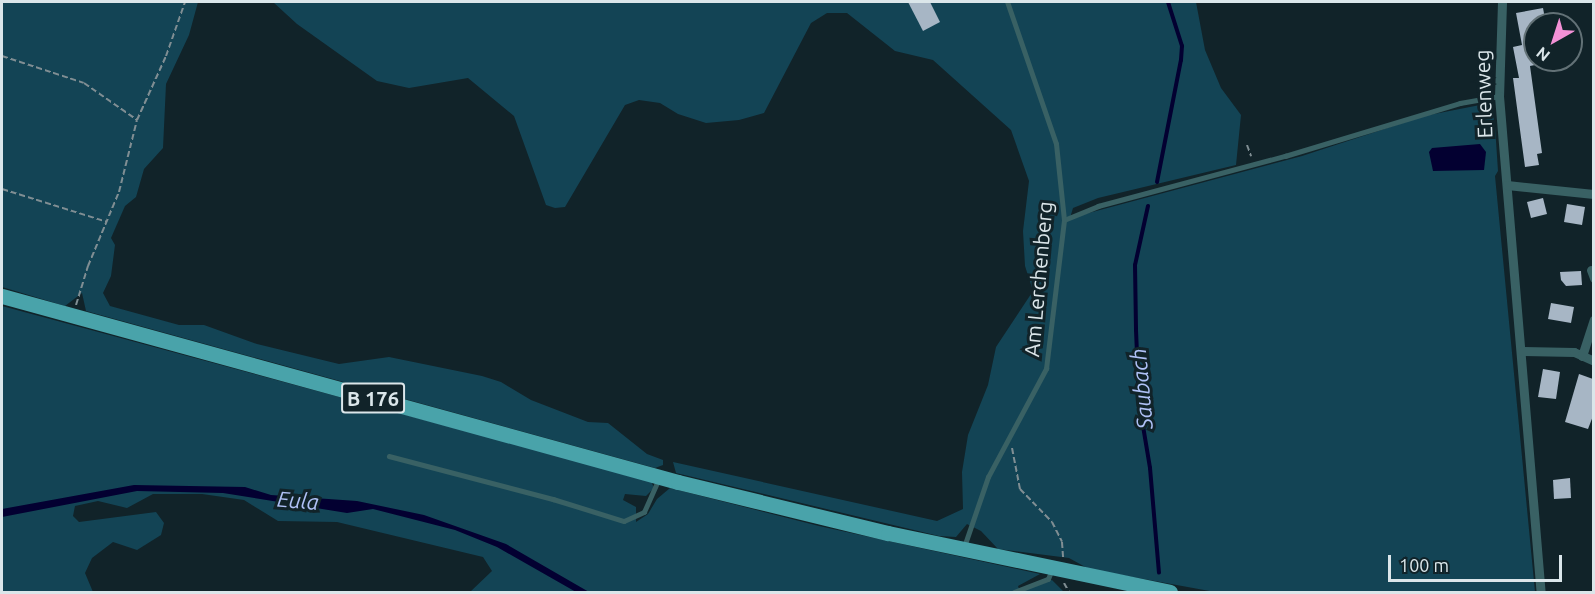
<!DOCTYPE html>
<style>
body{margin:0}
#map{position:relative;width:1595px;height:594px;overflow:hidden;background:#112329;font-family:Ubuntu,sans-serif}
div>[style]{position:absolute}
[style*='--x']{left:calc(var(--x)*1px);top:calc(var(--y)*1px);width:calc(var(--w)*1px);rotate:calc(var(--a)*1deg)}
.green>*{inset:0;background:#134455}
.water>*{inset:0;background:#030031}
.stream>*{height:4px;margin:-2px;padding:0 2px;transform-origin:2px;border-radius:2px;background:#030031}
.building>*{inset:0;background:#a7b6c5}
.path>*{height:2px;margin-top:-1px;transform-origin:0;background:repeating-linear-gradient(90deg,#808e93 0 6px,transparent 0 9px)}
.lane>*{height:4.5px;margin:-2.25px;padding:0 2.25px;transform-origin:2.25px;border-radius:2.25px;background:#396164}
.street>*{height:9px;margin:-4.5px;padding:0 4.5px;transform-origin:4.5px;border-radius:4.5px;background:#396164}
.primary>*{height:15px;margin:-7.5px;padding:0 7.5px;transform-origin:7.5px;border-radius:7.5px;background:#49a3aa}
span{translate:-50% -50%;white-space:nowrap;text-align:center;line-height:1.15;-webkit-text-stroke:6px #112329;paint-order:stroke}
.shield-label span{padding:2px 4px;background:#112329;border:2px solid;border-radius:4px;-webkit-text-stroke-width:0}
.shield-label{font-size:20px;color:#dbe6ea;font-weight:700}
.street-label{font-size:21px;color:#dbe6ea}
.water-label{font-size:22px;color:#afc1f6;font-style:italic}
.frame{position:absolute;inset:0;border:3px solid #dbe6ea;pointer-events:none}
.north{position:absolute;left:1523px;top:12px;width:60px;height:60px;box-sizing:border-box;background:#112329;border:2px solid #627176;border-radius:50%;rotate:219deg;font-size:16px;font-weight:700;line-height:24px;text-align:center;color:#dbe6ea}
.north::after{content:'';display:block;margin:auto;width:21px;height:27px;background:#f391d6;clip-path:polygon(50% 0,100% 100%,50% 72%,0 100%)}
.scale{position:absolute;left:1388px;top:555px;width:174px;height:27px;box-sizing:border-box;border:3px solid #dbe6ea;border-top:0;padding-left:8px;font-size:18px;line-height:21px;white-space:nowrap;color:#dbe6ea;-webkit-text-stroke:4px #112329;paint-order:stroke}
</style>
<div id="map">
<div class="green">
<div style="clip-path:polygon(2px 2px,198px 2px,189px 35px,166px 84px,163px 148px,144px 169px,136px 197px,125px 206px,111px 238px,115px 245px,111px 276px,103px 293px,110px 306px,179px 325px,204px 325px,257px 344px,339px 364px,389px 357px,482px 376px,501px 382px,531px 400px,588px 422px,608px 423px,647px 454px,663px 460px,663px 465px,655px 468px,86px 311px,82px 293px,65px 306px,2px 287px)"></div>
<div style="clip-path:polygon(273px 2px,1196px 2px,1205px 50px,1221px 88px,1241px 115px,1236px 165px,1098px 198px,1073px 208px,1070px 218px,1302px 156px,1424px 116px,1480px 105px,1493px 115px,1495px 126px,1498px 171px,1495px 176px,1535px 592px,1215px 592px,1089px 569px,1069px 558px,998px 549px,981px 531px,967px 524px,956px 537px,939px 536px,676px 473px,673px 462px,937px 521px,963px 509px,962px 472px,968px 435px,988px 385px,996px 347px,1033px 291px,1025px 266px,1023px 231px,1029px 181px,1011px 130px,933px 60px,895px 51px,847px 13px,827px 13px,811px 23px,764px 113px,739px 120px,706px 123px,678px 114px,660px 103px,639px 100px,625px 105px,565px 207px,555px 208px,546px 205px,514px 116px,468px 78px,409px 88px,377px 81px,297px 24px)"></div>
<div style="clip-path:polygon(2px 306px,651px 481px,654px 488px,646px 496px,625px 494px,623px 500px,636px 507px,636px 522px,648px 514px,657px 499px,670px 488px,819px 526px,1040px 574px,1018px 586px,1020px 592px,1052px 580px,1064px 592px,470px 592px,492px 571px,483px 557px,337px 522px,278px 521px,244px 500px,202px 494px,153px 494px,127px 508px,98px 501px,75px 506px,73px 516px,79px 522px,156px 512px,164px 523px,161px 535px,137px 550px,113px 542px,92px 558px,85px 573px,93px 592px,2px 592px)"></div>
</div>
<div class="water">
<div style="clip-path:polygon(1480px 144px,1486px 152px,1484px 170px,1433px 171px,1429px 152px,1432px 148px)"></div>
<div style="clip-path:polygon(134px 485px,245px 487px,271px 495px,357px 501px,424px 515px,506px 544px,589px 592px,576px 592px,497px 547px,455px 530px,373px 509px,347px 513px,223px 493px,137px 491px,2px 517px,2px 509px)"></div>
</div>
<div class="stream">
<div style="--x:1157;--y:182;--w:124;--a:-78.9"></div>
<div style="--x:1181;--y:60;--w:14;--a:-86"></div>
<div style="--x:1182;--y:46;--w:46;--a:-107.7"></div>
<div style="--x:1148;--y:206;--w:60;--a:102.4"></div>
<div style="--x:1135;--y:265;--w:65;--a:89.1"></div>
<div style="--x:1136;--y:330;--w:72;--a:87.6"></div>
<div style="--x:1139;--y:402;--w:67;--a:80.5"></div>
<div style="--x:1150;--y:468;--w:105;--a:85.1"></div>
</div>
<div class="building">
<div style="clip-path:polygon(908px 2px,930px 2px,940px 22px,923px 31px)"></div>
<div style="clip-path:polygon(1543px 8px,1546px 24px,1535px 24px,1535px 65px,1530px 66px,1542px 153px,1537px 154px,1539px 165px,1525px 167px,1513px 78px,1519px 78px,1513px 47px,1522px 45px,1516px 13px)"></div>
<div style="clip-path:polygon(1543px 198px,1547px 214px,1531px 218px,1527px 202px)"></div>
<div style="clip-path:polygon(1567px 204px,1585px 207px,1582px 225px,1564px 222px)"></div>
<div style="clip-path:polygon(1581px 271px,1582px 285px,1566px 286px,1561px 280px,1560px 272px)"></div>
<div style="clip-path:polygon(1551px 303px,1574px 307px,1571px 323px,1548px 319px)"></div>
<div style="clip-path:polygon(1543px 369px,1560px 372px,1556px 399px,1538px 397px)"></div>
<div style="clip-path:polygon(1579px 374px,1593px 379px,1593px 416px,1588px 429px,1565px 422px)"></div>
<div style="clip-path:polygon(1570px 478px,1571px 498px,1554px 499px,1553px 480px)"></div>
</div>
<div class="path">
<div style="--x:2;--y:56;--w:86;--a:18.2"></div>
<div style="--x:84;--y:83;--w:65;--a:34.9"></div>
<div style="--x:1247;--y:145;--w:12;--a:70"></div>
<div style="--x:2;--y:189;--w:110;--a:17.4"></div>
<div style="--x:76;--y:305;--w:41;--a:-72.9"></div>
<div style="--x:88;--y:266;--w:80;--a:-67.3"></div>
<div style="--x:119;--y:192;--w:74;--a:-76"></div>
<div style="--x:137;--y:120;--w:70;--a:-65.6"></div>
<div style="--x:166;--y:56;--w:57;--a:-70.6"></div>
<div style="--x:1012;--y:448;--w:42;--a:79"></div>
<div style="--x:1020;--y:489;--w:46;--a:45.9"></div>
<div style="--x:1052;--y:522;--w:22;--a:63"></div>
<div style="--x:1062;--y:542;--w:15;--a:86"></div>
<div style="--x:1064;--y:583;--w:10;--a:61"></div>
</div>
<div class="lane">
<div style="--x:1064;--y:220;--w:37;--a:-22"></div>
<div style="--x:1098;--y:206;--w:194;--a:-15"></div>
<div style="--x:1285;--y:156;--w:183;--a:-16.8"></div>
<div style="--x:1460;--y:103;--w:40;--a:-10"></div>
<div style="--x:389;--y:456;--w:170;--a:14.7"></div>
<div style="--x:553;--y:499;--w:74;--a:17.2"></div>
<div style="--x:624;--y:521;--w:22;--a:-24"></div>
<div style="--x:644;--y:512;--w:36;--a:-66"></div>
<div style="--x:964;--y:547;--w:74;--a:-71.1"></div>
<div style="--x:988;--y:477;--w:123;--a:-61.8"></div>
<div style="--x:1046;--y:369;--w:150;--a:-83.1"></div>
<div style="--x:1064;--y:220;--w:76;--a:-96"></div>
<div style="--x:1056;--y:144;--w:150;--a:-109"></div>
<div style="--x:1014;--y:592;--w:36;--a:-21"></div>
<div style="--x:1048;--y:579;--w:11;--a:-68"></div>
</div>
<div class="street">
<div style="--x:1502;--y:2;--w:94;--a:91.8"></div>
<div style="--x:1499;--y:96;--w:498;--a:85.2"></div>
<div style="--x:1507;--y:185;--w:87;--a:5.9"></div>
<div style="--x:1591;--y:270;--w:9;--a:69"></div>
<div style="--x:1522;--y:351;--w:52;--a:1.1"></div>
<div style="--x:1574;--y:352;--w:22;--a:24"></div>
<div style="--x:1582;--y:356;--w:38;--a:-72"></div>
</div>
<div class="primary">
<div style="--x:2;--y:296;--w:701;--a:15.38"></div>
<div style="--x:678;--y:482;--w:216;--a:13.7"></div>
<div style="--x:888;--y:533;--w:288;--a:11.8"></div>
</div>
<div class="shield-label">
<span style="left:373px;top:398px">B 176</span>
</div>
<div class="street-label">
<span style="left:1483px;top:94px;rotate:-92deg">Erlenweg</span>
<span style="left:1038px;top:279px;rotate:-85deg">Am Lerchenberg</span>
</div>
<div class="water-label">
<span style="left:1141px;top:389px;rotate:-95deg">Saubach</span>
<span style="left:298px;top:500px;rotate:5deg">Eula</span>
</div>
<div class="frame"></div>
<div class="north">N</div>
<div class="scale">100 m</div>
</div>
